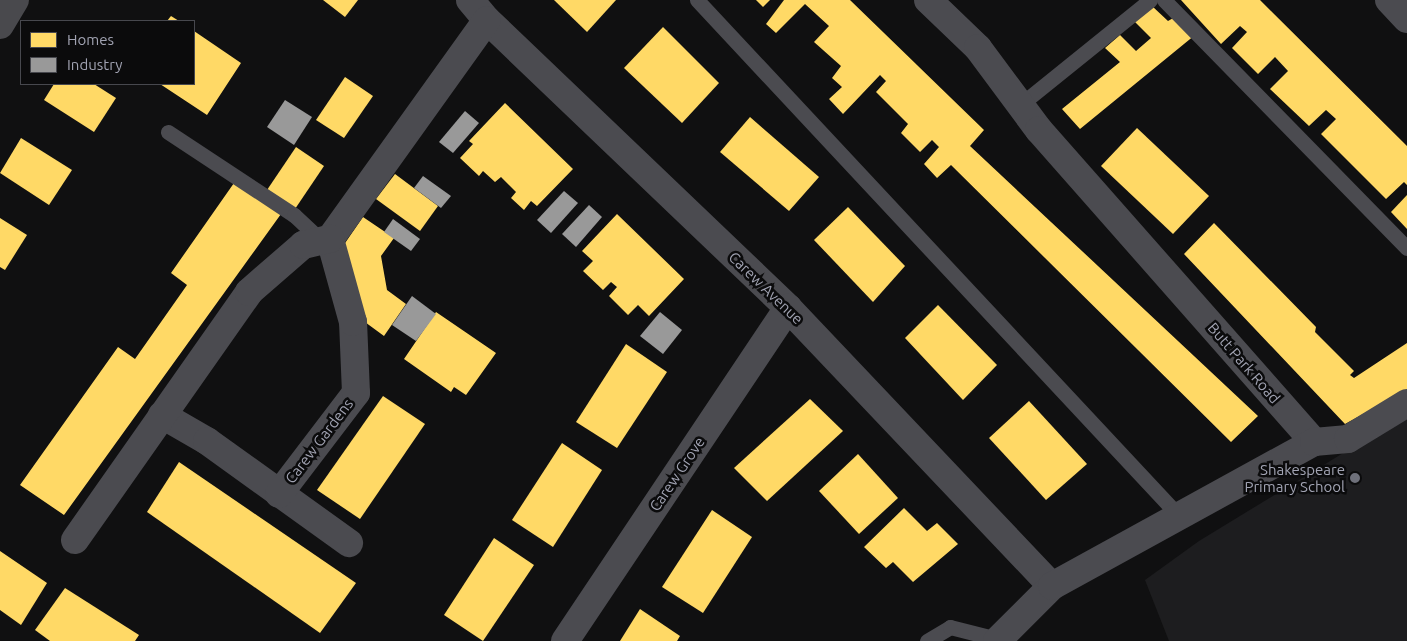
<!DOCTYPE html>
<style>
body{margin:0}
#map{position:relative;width:1407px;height:641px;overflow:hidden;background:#101011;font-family:Ubuntu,sans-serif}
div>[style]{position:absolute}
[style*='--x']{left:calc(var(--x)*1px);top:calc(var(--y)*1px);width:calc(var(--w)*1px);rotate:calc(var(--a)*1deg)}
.built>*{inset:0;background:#1d1d1f}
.homes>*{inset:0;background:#ffd966}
.industry>*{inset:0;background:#999}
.service>*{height:15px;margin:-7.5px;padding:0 7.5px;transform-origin:7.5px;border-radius:7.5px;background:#4b4b50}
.minor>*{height:28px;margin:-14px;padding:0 14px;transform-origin:14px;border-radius:14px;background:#4b4b50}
.secondary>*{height:28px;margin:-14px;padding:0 14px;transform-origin:14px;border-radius:14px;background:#49494d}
.dots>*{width:14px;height:14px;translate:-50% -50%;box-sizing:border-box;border:2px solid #0b0b0c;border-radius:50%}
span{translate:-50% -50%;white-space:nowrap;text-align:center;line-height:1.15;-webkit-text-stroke:5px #0b0b0c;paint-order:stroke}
.street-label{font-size:15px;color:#a1a3b2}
.poi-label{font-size:15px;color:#a1a3b2}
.right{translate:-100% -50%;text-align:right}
.legend{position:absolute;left:20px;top:20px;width:175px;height:65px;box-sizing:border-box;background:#0b0b0c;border:1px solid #47484e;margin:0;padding:6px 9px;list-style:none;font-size:15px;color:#a1a3b2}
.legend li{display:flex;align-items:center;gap:10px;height:25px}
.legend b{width:25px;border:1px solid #47484e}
</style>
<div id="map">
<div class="built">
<div style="clip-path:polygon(1407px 414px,1407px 641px,1169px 641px,1145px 580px,1199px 541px)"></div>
</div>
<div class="homes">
<div style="clip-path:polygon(323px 0,358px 0,345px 17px)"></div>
<div style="clip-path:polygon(554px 0,616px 0,587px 32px)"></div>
<div style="clip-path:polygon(756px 0,770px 0,763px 7px)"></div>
<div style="clip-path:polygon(784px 0,850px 0,984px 130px,970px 146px,1258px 416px,1231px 442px,951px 165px,937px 178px,924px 164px,939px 147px,932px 140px,920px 152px,901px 133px,908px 124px,876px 92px,886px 81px,880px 75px,843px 114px,829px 99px,842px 87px,832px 78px,841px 66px,814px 42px,829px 26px,805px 4px,776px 33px,766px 24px)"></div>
<div style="clip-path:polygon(1181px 0,1260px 0,1407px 146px,1407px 185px,1404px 182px,1386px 199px,1321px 134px,1336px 119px,1326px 110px,1309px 126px,1270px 89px,1288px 71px,1275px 57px,1258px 74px,1232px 48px,1247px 32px,1240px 26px,1221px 44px)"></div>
<div style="clip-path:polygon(1152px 6px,1168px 21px,1175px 17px,1195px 35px,1080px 129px,1062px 109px,1120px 62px,1105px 48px,1120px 35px,1136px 51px,1151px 38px,1134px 21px)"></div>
<div style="clip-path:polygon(171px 16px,179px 21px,167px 21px)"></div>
<div style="clip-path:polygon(663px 27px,719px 83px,682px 123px,624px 68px)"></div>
<div style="clip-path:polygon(194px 31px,241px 63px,207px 115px,160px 84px,194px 84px)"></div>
<div style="clip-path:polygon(345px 77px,373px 96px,344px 138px,316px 120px)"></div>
<div style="clip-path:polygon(54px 84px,94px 84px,116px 98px,94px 132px,44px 100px)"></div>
<div style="clip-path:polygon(505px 103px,573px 169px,537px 206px,531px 201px,524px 210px,511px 198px,516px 192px,501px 177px,495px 182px,483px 171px,479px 176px,460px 158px,473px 144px,469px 141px)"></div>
<div style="clip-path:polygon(750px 117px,819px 177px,789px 211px,720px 152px)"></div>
<div style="clip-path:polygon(1137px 128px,1209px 196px,1173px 234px,1101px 166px)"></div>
<div style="clip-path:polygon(21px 138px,72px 170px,49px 205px,0 173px)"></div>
<div style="clip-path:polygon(296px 147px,324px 166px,295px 209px,267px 190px)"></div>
<div style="clip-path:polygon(395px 174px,438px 206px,420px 231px,376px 199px)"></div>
<div style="clip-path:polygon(234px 183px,281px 214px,64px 515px,20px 485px,118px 347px,135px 359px,187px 285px,171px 273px)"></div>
<div style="clip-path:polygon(1407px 195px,1407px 229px,1391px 212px)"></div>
<div style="clip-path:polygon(848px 207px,905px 266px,873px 302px,814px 240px)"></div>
<div style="clip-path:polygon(617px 214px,684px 279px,649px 316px,638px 305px,628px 315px,609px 296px,617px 287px,611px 282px,603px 290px,583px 271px,593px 261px,582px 251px)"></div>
<div style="clip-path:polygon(363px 217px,394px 238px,381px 256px,387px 290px,406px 304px,384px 336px,354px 314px,343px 246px)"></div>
<div style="clip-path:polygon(0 218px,27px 235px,5px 270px,0 267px)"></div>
<div style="clip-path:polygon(1214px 223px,1316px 327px,1315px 332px,1354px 371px,1350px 375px,1354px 378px,1407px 343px,1407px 390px,1345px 424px,1184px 254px)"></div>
<div style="clip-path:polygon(938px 305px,997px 365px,963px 400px,905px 338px)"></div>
<div style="clip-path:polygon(436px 312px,496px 353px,466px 395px,454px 387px,451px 392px,404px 359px)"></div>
<div style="clip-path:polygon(626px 344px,667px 372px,617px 448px,576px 422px)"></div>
<div style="clip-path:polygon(383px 396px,425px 424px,360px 519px,317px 490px)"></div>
<div style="clip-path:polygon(810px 399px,843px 431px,767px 501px,734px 468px)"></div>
<div style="clip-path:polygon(1029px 401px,1087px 464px,1046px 500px,989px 438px)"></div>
<div style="clip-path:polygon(562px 443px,602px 470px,553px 547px,512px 520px)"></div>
<div style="clip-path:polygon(858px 454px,898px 498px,859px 534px,819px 491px)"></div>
<div style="clip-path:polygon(179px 462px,356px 583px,320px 633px,147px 512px)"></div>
<div style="clip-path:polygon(904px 508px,927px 531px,937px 523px,958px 544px,913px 582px,893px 562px,886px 568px,864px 547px)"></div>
<div style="clip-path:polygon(712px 510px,752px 537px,703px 613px,662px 587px)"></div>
<div style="clip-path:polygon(494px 538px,534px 565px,483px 641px,444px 615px)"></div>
<div style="clip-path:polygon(0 551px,47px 583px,21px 625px,0 610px)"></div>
<div style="clip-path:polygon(65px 588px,139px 635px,135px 641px,50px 641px,35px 630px)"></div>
<div style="clip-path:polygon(640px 609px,680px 636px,677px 641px,620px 641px)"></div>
</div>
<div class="industry">
<div style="clip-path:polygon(285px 100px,312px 117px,294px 145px,267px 127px)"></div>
<div style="clip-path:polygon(465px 111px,479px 123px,453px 153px,439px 142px)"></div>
<div style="clip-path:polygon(423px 176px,451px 196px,441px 208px,414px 188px)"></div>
<div style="clip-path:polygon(564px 191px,578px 203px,551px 233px,537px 220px)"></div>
<div style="clip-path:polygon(589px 205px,602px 217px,576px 247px,562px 234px)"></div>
<div style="clip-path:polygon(393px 219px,420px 239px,411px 251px,384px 232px)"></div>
<div style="clip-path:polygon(412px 296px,436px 314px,416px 341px,392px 325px)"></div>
<div style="clip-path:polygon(660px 312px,682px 330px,663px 354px,640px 336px)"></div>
</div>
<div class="service">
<div style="--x:697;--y:0;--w:706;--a:46.95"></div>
<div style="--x:1164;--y:0;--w:347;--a:45.6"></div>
<div style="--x:1020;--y:105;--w:167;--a:-38.9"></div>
<div style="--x:168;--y:132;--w:151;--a:33.4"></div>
<div style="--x:294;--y:215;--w:38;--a:43"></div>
<div style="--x:927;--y:641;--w:27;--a:-31"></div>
<div style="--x:950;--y:627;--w:49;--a:14.3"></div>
</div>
<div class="minor">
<div style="--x:470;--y:0;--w:26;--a:50"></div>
<div style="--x:487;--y:20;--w:417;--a:43.7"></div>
<div style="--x:788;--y:308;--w:383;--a:46.5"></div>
<div style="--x:928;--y:0;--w:69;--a:43.8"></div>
<div style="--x:978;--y:48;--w:102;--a:53.4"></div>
<div style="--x:1039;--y:130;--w:416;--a:48.6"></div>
<div style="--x:1389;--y:0;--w:26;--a:47"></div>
<div style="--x:162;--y:415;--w:52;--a:30"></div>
<div style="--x:207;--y:441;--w:175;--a:35.7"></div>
<div style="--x:279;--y:494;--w:127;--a:-52.7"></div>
<div style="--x:356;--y:393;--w:71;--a:-92.4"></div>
<div style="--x:353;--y:322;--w:86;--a:-105.5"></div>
<div style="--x:330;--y:239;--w:269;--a:-54.4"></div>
<div style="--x:75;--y:540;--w:303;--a:-54.9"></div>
<div style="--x:249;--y:292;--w:72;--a:-41"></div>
<div style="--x:303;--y:245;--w:28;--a:-13"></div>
<div style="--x:565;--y:641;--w:401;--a:-56.2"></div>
<div style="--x:997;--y:641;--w:78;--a:-45"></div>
<div style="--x:1052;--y:586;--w:299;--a:-28.8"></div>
<div style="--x:1314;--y:442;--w:34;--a:-5"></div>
<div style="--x:1348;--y:439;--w:69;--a:-31.4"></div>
</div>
<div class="secondary">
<div style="--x:0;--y:25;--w:29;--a:-59"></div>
</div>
<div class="dots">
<div style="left:1355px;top:478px;background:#6e707a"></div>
</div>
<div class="street-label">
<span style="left:766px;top:288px;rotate:44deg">Carew Avenue</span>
<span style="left:1244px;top:363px;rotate:49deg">Butt Park Road</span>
<span style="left:319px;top:441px;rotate:-53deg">Carew Gardens</span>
<span style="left:677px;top:474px;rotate:-56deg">Carew Grove</span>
</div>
<div class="poi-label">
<span class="right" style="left:1345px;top:478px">Shakespeare<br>Primary School</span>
</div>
<ul class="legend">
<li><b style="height:14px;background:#ffd966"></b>Homes</li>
<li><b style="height:14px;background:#999"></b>Industry</li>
</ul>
</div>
